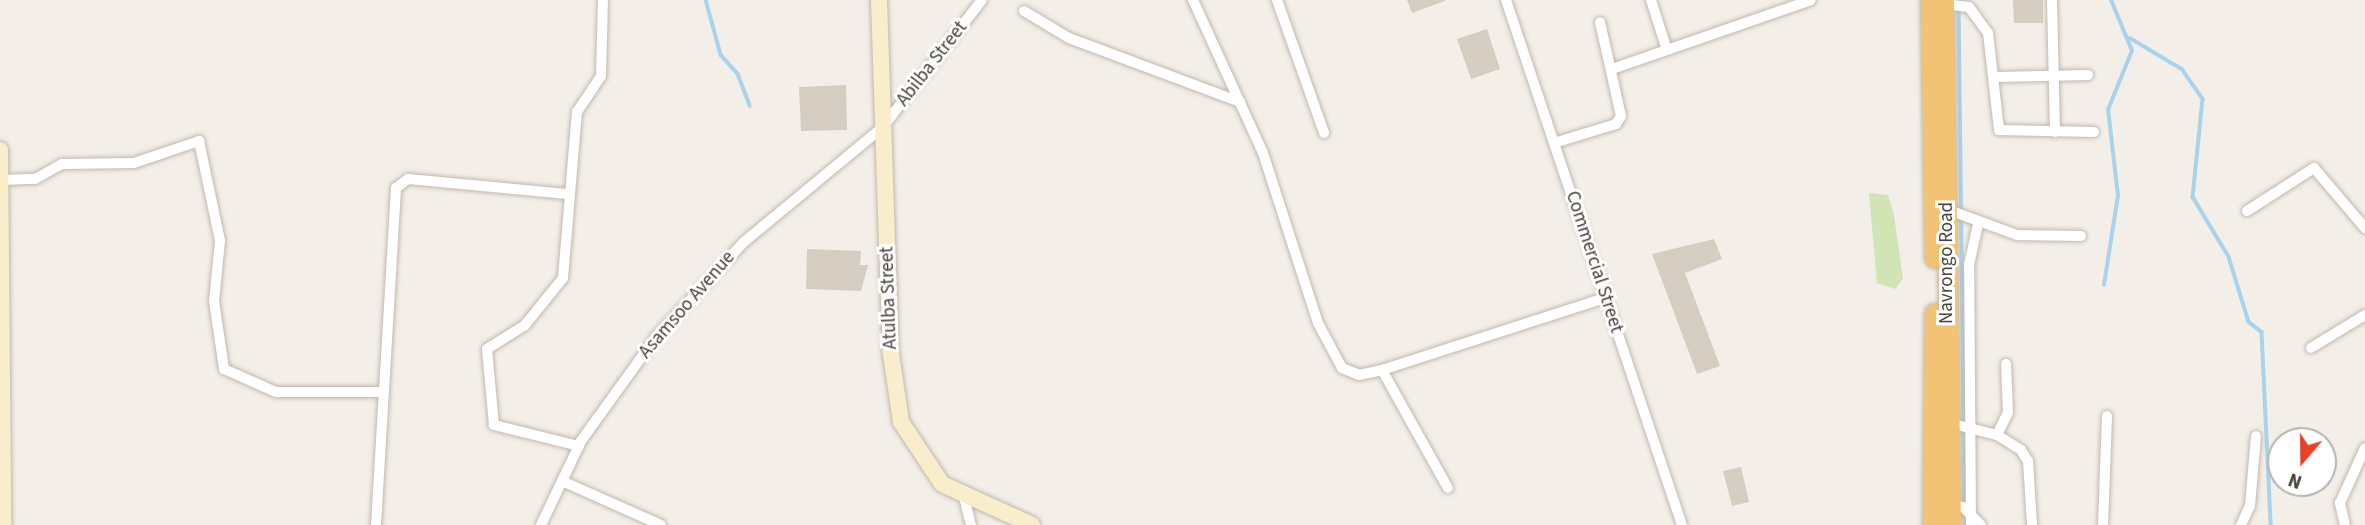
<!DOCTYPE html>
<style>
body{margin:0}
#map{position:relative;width:2365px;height:525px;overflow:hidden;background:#f3efe8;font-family:"Source Sans 3",sans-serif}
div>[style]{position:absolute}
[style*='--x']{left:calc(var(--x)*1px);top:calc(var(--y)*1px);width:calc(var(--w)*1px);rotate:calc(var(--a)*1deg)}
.green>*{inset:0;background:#d0e4b4}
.stream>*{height:3.5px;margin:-1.75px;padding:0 1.75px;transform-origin:1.75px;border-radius:1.75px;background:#aad2eb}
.building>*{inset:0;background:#d6cdc2}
.roads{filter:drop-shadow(0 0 2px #c1b9af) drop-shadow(0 0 2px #c1b9af)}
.street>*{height:10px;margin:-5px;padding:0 5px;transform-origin:5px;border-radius:5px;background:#fff}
.secondary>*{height:16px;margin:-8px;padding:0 8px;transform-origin:8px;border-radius:8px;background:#faedcb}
.highway>*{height:19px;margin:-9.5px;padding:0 9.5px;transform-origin:9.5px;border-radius:9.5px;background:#f2c374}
span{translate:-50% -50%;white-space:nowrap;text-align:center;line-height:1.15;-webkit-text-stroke:6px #fff;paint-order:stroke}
.street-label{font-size:19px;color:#464037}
.north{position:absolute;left:2267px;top:427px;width:70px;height:70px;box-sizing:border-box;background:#fff;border:2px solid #b5b3af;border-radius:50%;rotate:200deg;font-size:19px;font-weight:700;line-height:28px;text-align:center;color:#464037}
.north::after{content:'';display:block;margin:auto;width:24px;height:32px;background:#e93f29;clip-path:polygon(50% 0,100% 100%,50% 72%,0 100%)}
</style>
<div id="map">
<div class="green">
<div style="clip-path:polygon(1869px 193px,1888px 195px,1894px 215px,1903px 279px,1895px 289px,1877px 283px)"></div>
</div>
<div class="stream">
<div style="--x:706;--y:0;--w:57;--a:74.7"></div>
<div style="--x:721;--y:55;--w:25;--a:48"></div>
<div style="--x:738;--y:74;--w:34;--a:69"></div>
<div style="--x:1959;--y:0;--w:505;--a:89.32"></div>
<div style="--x:2130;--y:38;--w:61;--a:30.8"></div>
<div style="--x:2182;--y:69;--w:37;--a:55"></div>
<div style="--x:2203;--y:99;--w:99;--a:95.8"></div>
<div style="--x:2193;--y:197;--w:70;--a:59"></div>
<div style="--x:2229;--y:257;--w:68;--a:72.9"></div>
<div style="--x:2249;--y:322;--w:16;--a:38"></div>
<div style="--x:2262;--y:332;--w:193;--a:87.3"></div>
<div style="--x:2104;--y:285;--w:90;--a:-81.1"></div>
<div style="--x:2118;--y:196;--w:87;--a:-96.6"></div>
<div style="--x:2108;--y:110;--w:64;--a:-67.9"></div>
<div style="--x:2132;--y:51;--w:55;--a:-112.4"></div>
<div style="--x:1965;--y:513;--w:12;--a:85"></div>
</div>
<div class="building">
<div style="clip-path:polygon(1407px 0,1445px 0,1445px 1px,1412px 13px)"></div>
<div style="clip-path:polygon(2013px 0,2043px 0,2043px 23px,2014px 23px)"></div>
<div style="clip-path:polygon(1487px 29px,1500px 69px,1471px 79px,1457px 39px)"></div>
<div style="clip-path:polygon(846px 85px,847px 130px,801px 131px,799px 87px)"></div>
<div style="clip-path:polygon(1714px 239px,1722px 259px,1685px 273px,1720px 366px,1697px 374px,1652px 254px)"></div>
<div style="clip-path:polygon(807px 249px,861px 251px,860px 265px,868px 265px,861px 291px,806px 289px)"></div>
<div style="clip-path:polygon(1741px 467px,1749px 502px,1732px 506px,1723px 471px)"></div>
</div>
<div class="roads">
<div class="street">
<div style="--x:1193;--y:0;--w:168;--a:65.4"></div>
<div style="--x:1263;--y:153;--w:179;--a:72.1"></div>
<div style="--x:1318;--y:323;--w:51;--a:61.9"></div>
<div style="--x:1342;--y:368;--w:18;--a:22"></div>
<div style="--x:1359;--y:375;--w:24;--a:-12"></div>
<div style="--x:1382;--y:370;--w:234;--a:-17.9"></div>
<div style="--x:1277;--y:0;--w:141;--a:70.5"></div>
<div style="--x:1506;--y:0;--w:554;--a:71.47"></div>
<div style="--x:1651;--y:0;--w:52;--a:72.3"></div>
<div style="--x:2052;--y:0;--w:132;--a:88.7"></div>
<div style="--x:1944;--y:4;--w:25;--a:7"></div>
<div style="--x:1969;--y:7;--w:32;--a:54"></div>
<div style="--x:1988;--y:33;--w:98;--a:83.5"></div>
<div style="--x:1999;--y:130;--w:95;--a:1.2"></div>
<div style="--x:1024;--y:11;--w:52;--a:31"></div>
<div style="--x:1069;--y:38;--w:183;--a:20.5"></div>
<div style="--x:1615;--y:68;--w:207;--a:-19.1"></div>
<div style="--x:1997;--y:77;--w:91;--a:-1.3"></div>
<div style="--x:1554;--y:143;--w:65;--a:-17"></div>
<div style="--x:1616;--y:124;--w:9;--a:-58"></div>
<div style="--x:1621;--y:116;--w:96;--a:-102.6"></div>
<div style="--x:1;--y:180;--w:34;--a:-2"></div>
<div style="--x:35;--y:179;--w:31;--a:-29"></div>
<div style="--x:62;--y:164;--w:72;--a:-0.8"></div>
<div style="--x:134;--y:163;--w:69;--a:-18.7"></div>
<div style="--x:199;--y:141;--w:102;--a:78.1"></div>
<div style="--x:220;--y:241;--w:60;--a:95.7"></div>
<div style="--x:214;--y:301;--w:69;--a:81.6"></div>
<div style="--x:224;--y:369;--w:57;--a:23.9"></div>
<div style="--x:276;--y:392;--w:108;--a:0"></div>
<div style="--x:1946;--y:209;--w:76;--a:20.1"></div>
<div style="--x:2017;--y:235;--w:64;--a:0.9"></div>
<div style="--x:2247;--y:211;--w:80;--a:-32.7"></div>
<div style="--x:2314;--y:168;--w:79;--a:49.6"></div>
<div style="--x:2311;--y:348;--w:63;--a:-31.4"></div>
<div style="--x:1382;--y:370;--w:135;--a:60.8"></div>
<div style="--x:1949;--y:423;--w:49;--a:14"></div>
<div style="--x:1997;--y:435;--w:28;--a:32"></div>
<div style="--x:2021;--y:450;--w:13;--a:58"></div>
<div style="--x:2028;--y:461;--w:64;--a:86.4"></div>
<div style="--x:1997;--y:435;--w:25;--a:-64"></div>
<div style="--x:2008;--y:412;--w:48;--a:-92.4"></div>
<div style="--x:579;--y:446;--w:88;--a:-166.1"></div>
<div style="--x:494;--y:425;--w:76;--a:-95.3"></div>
<div style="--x:487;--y:349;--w:45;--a:-32.3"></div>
<div style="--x:525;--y:325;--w:60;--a:-51"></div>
<div style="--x:563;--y:278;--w:167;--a:-85.2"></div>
<div style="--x:577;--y:112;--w:43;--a:-56.3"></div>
<div style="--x:601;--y:76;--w:76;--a:-88.5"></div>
<div style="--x:562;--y:481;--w:108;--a:24"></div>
<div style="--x:964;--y:497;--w:29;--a:76"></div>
<div style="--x:1951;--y:505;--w:12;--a:9"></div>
<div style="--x:1963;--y:507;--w:25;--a:45"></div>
<div style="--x:376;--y:525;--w:338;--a:-86.6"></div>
<div style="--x:396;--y:188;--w:15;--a:-37"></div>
<div style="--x:408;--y:179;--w:160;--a:5.4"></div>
<div style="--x:541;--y:525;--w:93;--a:-64.5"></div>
<div style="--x:581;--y:441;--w:128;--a:-54.2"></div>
<div style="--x:656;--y:337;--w:129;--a:-47.2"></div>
<div style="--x:744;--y:242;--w:179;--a:-39.6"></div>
<div style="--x:882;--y:128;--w:162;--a:-52"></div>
<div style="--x:1971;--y:525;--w:260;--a:-90.4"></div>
<div style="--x:1969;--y:265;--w:42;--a:-77.6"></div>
<div style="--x:2103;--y:525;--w:109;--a:-87.9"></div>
<div style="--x:2241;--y:525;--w:21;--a:-65"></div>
<div style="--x:2250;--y:506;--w:70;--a:-85.1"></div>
<div style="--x:2345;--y:525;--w:23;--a:-103"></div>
<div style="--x:2340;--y:503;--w:60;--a:-65.6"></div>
</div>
<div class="secondary">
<div style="--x:879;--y:0;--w:354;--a:88.1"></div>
<div style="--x:891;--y:354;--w:69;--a:81.6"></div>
<div style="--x:901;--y:422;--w:74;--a:56.5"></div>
<div style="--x:942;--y:484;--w:99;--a:24.5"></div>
<div style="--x:0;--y:150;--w:375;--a:89.5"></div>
</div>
<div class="highway">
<div style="--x:1930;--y:0;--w:258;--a:89.1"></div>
<div style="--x:1944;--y:0;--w:525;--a:89.24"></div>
<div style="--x:1932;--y:525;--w:212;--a:-89.5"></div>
</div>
</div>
<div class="street-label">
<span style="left:932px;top:64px;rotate:-52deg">Abilba Street</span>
<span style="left:1594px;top:262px;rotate:72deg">Commercial Street</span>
<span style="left:1947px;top:263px;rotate:-90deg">Navrongo Road</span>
<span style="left:889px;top:298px;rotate:-92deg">Atulba Street</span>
<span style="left:687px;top:305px;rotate:-49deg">Asamsoo Avenue</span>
</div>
<div class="north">N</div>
</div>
